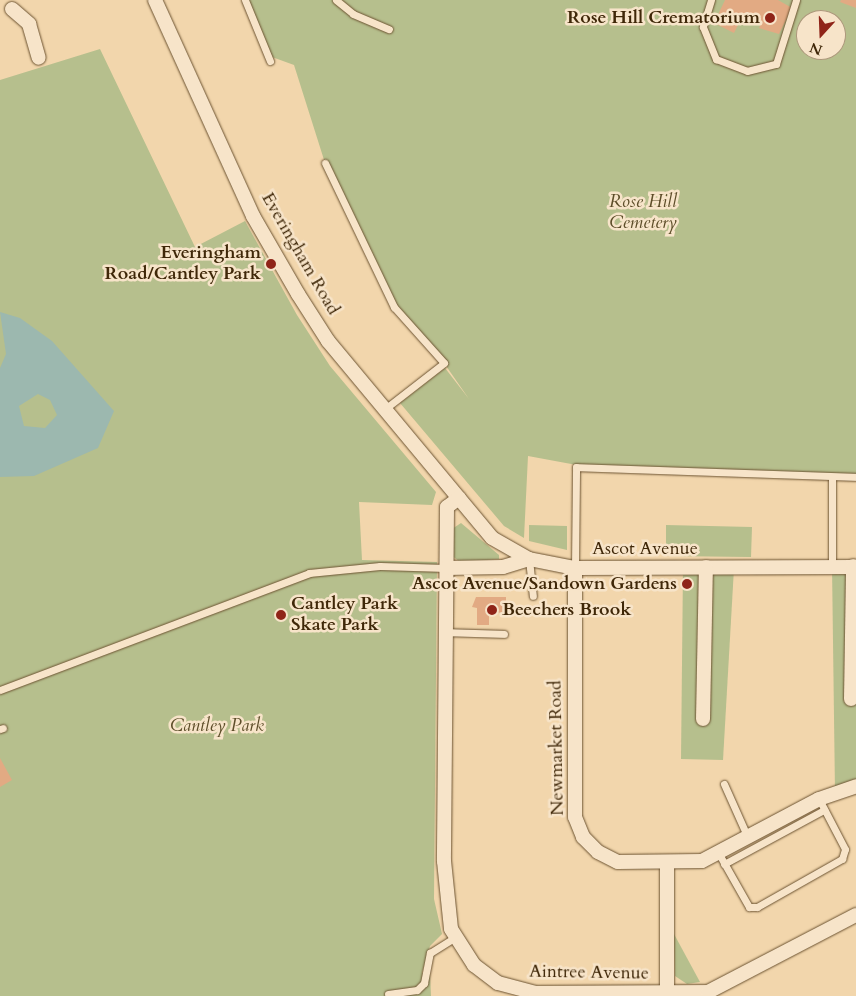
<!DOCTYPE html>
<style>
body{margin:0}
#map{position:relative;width:856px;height:996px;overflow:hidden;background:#f2d6ac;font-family:Cardo,serif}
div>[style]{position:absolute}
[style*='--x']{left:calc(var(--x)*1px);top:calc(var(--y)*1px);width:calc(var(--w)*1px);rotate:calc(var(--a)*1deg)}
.green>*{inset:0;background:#b6bf8d}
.water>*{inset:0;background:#9cb8af}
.building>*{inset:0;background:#e2aa83}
.roads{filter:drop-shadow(0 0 1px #6c5331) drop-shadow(0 0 1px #6c5331)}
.service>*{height:7px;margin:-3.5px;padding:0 3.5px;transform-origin:3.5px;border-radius:3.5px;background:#f7e4c9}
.minor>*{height:14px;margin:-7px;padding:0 7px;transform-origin:7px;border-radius:7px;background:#f7e4c9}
.dots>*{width:14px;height:14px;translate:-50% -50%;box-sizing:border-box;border:2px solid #f7e4c9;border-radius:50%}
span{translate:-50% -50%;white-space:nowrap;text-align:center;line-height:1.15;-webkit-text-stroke:5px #f7e4c9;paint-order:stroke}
.poi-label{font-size:18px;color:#3f2708;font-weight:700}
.right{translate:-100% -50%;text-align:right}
.left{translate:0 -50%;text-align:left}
.park-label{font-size:18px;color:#5d4d29;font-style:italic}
.street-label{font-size:18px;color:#3f2708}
.north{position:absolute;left:796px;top:10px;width:50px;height:50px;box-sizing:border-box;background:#f7e4c9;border:1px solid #ad987c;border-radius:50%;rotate:200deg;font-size:14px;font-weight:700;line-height:20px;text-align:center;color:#3f2708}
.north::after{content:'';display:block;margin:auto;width:18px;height:22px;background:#8f2418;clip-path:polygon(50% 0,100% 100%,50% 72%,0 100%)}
</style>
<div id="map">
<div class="green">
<div style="clip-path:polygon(evenodd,247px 0,856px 0,856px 477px,582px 466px,528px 456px,524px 538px,504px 526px,400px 403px,445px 368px,469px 399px,444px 363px,394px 307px,325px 163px,294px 65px,272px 57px,247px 0,806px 20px,836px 20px,836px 50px,806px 50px,806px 20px)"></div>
<div style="clip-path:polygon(100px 49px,195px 247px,245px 221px,297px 315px,330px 366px,436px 492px,432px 505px,359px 502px,362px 560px,437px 562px,434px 899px,442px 934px,430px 946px,422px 973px,430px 973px,431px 996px,0 996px,0 80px)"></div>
<div style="clip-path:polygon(461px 523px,499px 555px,499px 559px,460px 562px,451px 555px,452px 529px)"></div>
<div style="clip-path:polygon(529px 525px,567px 526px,567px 550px,529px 541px)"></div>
<div style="clip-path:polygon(666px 525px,752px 527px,751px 557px,666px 556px)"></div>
<div style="clip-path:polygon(832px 566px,856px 567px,856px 786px,835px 792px)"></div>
<div style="clip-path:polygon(683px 567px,734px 568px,723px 760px,681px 759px)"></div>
<div style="clip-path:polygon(674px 934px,700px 982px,687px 984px,675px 976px)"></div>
</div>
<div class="water">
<div style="clip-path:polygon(evenodd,0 312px,20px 318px,52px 341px,114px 411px,98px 448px,34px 476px,0 477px,0 368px,6px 354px,0 312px,38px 394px,50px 400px,57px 415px,45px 428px,24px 426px,19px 406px,38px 394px)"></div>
</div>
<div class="building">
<div style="clip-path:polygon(725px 0,778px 0,792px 8px,779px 34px,759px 28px,762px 22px,744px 13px,734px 33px,714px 23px)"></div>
<div style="clip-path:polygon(841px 0,856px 0,856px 8px,840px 2px)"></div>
<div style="clip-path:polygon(476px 597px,506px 597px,506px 613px,489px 612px,489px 625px,477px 625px,477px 608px,472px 607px)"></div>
<div style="clip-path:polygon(0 758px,12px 780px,0 787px)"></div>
</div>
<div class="roads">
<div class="service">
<div style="--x:245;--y:0;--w:66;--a:67.7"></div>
<div style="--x:336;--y:0;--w:22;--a:39"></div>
<div style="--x:353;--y:14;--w:39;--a:23"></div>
<div style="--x:711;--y:0;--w:28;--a:107"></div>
<div style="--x:703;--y:27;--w:35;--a:68"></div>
<div style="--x:716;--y:59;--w:33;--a:21"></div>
<div style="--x:747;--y:71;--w:30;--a:-14"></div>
<div style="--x:776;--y:64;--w:67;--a:-72.6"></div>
<div style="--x:325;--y:163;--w:160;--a:64.4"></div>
<div style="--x:394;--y:307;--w:75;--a:48.2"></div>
<div style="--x:444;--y:363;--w:75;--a:142.1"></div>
<div style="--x:832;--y:478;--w:88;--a:90"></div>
<div style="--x:529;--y:559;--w:37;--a:84"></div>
<div style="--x:575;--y:568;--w:101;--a:-89.4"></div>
<div style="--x:576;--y:467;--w:280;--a:2"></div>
<div style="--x:445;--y:632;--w:59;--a:1.9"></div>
<div style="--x:0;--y:690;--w:330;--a:-20.7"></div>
<div style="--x:309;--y:573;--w:71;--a:-5.6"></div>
<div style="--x:380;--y:566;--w:66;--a:1.7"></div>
<div style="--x:0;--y:729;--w:3;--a:-18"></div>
<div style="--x:724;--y:784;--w:59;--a:66"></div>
<div style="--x:719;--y:854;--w:61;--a:60.5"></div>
<div style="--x:749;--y:907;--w:8;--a:0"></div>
<div style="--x:757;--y:907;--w:98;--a:-29.5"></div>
<div style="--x:842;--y:859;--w:10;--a:-73"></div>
<div style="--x:845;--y:849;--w:56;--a:-117.5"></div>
<div style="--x:724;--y:864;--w:114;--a:-28.4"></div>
<div style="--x:388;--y:994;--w:29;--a:-8"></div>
<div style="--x:417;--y:990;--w:10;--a:-45"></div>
<div style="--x:424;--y:983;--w:31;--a:-79"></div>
<div style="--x:430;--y:953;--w:31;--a:-32"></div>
</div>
<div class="minor">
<div style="--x:155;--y:0;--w:237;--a:65.6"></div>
<div style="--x:253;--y:216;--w:90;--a:60"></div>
<div style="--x:298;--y:294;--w:56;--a:57.4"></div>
<div style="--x:328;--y:341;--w:256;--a:50.2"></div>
<div style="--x:492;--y:538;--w:43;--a:29.6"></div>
<div style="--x:529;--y:559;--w:47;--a:11.1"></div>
<div style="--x:575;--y:568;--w:281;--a:-0.2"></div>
<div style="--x:12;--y:9;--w:23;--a:41"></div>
<div style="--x:29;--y:24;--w:35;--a:74"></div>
<div style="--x:459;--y:498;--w:15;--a:143"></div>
<div style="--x:447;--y:507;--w:354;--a:90.5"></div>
<div style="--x:444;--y:861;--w:68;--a:84.1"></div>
<div style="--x:451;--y:929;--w:43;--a:57.4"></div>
<div style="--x:474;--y:965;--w:30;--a:37"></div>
<div style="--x:498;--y:983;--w:38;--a:15"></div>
<div style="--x:535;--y:993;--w:173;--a:-0.3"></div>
<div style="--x:708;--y:992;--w:167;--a:-27.5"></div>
<div style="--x:446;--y:568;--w:57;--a:-1"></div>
<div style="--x:503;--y:567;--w:27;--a:-17"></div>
<div style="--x:575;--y:568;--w:249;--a:90"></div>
<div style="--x:575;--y:817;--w:22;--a:68"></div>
<div style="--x:583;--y:837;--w:21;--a:45"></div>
<div style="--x:598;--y:852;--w:22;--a:27"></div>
<div style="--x:618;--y:862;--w:84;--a:-0.7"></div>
<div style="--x:702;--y:861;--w:132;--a:-27.9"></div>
<div style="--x:819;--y:799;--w:39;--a:-19"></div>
<div style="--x:851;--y:699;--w:133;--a:-89.1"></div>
<div style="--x:703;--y:719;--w:152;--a:-88.9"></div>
<div style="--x:667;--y:993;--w:128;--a:-90"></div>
</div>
</div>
<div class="dots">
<div style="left:770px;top:18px;background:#8f2418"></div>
<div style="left:271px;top:264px;background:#8f2418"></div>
<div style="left:687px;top:584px;background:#8f2418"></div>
<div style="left:492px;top:610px;background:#8f2418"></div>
<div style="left:281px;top:615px;background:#8f2418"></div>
</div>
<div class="poi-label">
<span class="right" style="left:760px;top:18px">Rose Hill Crematorium</span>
<span class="right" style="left:261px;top:264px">Everingham<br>Road/Cantley Park</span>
<span class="right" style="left:677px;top:584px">Ascot Avenue/Sandown Gardens</span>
<span class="left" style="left:291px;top:615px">Cantley Park<br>Skate Park</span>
<span class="left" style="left:502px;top:610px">Beechers Brook</span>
</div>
<div class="park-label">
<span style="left:643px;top:213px">Rose Hill<br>Cemetery</span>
<span style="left:217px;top:726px">Cantley Park</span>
</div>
<div class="street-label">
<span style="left:300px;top:254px;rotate:60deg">Everingham Road</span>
<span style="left:645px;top:549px">Ascot Avenue</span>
<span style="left:557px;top:748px;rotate:-91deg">Newmarket Road</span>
<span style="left:589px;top:973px;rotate:1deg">Aintree Avenue</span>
</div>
<div class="north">N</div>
</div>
